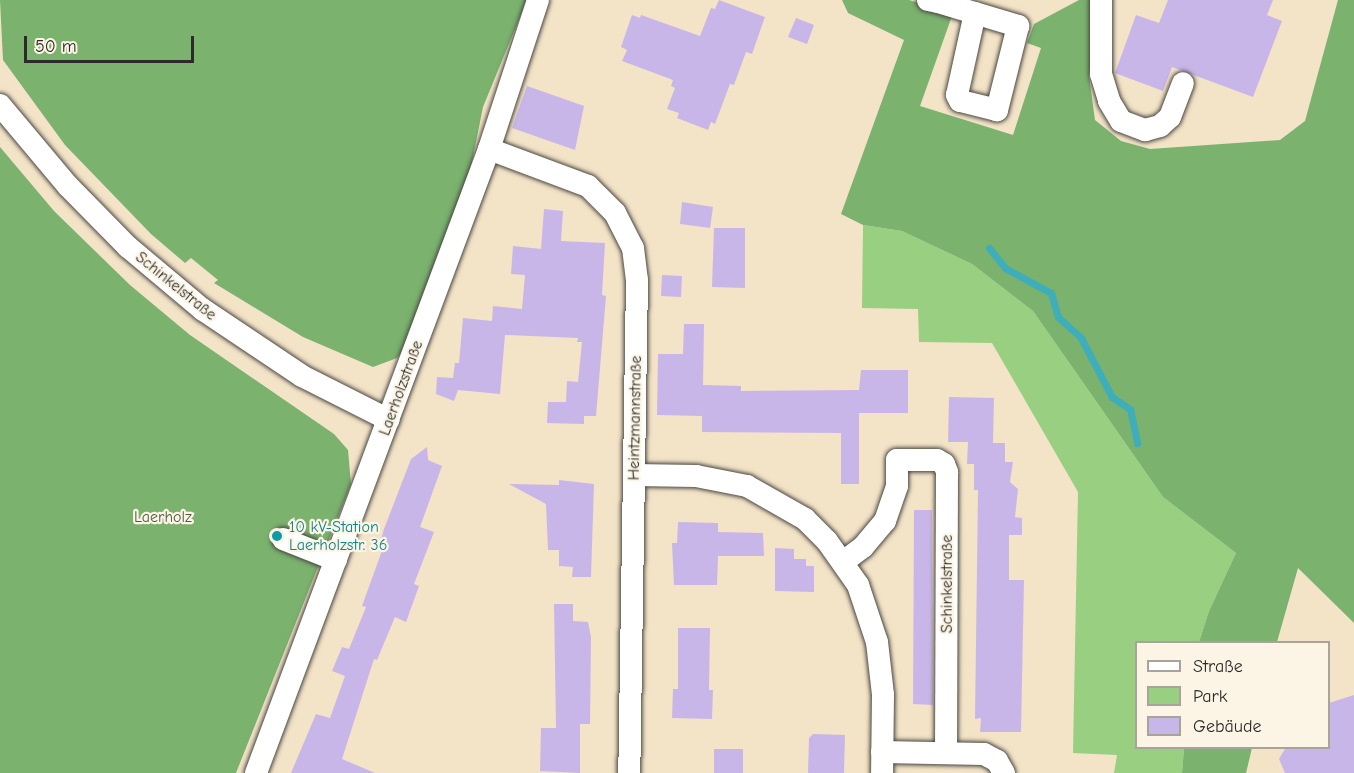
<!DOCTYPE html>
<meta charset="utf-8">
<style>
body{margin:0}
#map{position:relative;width:1354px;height:773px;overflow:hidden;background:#f3e3c7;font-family:"Comic Neue",sans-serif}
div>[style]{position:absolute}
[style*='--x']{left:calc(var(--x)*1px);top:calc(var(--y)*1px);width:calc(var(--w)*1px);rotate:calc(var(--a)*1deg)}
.green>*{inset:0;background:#99cf80}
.forest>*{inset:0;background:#7ab26e}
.stream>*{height:7px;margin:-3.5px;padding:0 3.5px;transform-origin:3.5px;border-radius:3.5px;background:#3eaeba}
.building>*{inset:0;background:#c9b6e8}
.roads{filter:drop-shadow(0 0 2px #494742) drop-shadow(0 0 2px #494742)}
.minor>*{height:22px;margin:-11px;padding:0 11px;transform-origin:11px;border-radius:11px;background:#fff}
.dots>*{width:16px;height:16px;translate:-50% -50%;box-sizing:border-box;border:3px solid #fcf5e5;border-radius:50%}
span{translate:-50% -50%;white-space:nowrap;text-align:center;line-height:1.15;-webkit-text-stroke:4.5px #fcf5e5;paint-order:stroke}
.street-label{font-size:16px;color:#2b2b2b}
.park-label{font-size:16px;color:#4c5c44}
.culture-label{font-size:16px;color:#0d838f}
.left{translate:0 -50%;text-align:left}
.legend{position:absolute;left:1135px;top:641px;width:195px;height:108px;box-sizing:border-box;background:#fcf5e5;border:2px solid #a8a49b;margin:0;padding:8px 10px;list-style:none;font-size:18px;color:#2b2b2b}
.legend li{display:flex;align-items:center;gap:12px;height:30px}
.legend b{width:30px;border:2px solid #a8a49b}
.scale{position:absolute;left:24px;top:36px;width:170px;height:27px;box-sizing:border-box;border:3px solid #2b2b2b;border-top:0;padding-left:8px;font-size:18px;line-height:21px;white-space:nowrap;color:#2b2b2b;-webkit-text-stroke:4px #fcf5e5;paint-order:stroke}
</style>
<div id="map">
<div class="green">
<div style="clip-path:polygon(863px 225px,902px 231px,972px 264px,1033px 311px,1163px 497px,1236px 553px,1209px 611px,1199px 642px,1136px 642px,1136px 748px,1184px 748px,1182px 773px,1114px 773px,1117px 755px,1073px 753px,1078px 492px,992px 343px,919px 342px,918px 309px,862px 308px)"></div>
</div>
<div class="forest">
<div style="clip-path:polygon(0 0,527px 0,483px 107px,470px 172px,405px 348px,397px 358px,373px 367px,303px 337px,214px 283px,218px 280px,191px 258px,185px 263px,151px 234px,65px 145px,3px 60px)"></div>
<div style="clip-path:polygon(842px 0,909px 0,953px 13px,920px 106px,1013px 135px,1041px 48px,1027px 43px,1034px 24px,1079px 0,1098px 0,1089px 76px,1095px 120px,1121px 141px,1150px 149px,1280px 140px,1305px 121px,1338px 0,1354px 0,1354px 623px,1298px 568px,1277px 642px,1199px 642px,1209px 611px,1236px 553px,1163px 497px,1033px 311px,972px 264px,902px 231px,863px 225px,841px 214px,904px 40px,848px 13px)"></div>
<div style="clip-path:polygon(0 147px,54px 211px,130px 285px,190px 335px,334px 434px,348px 450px,351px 484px,236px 773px,0 773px)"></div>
<div style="clip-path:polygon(1184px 748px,1252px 748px,1246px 773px,1182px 773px)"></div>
</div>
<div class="stream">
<div style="--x:989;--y:248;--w:26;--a:51"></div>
<div style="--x:1005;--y:268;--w:52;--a:28.5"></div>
<div style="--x:1051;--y:293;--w:25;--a:74"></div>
<div style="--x:1058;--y:317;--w:31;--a:42"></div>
<div style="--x:1081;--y:338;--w:67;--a:62.3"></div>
<div style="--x:1112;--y:397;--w:22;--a:34"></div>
<div style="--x:1130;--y:409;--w:35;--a:78"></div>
</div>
<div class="building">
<div style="clip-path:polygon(719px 0,765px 17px,752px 54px,746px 52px,734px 85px,730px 84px,715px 124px,711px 122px,708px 130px,677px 118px,679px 113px,667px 109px,675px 88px,671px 86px,673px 80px,622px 61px,627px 50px,621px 47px,632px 15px,640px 18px,641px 15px,700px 36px,711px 8px,715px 9px)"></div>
<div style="clip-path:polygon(1168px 0,1273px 0,1267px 15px,1282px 21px,1253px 97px,1172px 67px,1163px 91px,1115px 73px,1136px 15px,1159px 23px)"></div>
<div style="clip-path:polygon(796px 18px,814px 25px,807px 44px,788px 37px)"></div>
<div style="clip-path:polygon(527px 86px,584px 106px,575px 150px,512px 128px)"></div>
<div style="clip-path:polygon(682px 202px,713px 207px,710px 228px,680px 224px)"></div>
<div style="clip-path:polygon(544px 209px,563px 211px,561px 241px,605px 243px,602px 295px,606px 296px,596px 416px,584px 416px,584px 424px,547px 423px,548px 402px,566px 402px,567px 381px,578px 382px,582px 342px,577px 342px,578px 338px,505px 335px,500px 394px,458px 390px,454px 401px,436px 394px,437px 377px,453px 378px,455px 363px,459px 363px,463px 318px,492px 321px,493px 306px,522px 309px,525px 275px,511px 274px,513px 246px,541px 249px)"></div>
<div style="clip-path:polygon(714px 228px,745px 228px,745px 288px,712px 287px)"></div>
<div style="clip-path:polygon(662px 275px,682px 276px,681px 297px,661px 296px)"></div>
<div style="clip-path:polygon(684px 324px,704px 324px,703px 385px,741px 386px,741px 391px,859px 390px,861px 370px,908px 370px,908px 413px,859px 413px,859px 484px,841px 484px,841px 433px,702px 432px,702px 416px,657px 415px,658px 354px,683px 354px)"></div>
<div style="clip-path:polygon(949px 397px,994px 398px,993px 443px,1005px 443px,1005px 462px,1013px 462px,1010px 482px,1018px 489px,1015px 517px,1022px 518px,1022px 535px,1009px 535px,1009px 580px,1024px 580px,1021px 732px,980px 732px,981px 718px,975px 719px,978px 490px,974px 490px,974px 464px,967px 464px,968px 442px,948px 442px)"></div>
<div style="clip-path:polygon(427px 447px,428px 460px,442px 466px,420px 527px,434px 532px,414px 584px,419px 586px,406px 622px,395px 617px,377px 660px,374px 659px,342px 759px,375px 773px,291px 773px,316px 714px,330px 718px,345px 676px,332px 671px,342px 647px,349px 649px,366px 607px,362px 606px,383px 548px,379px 547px,384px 529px,411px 459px)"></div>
<div style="clip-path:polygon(559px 480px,594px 484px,591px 577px,572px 577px,573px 567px,559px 566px,559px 550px,548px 550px,546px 504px,509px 484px,559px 485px)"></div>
<div style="clip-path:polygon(914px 510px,932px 510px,933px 705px,913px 704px)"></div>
<div style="clip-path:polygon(678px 522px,718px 523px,718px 532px,763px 533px,764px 556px,718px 556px,717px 585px,674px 585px,672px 543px,677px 543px)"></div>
<div style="clip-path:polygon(775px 548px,794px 549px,794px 559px,806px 559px,806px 566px,814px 566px,814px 592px,775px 591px)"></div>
<div style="clip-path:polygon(554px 604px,573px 604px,573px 621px,588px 622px,591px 637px,590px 724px,580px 724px,580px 773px,540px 771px,541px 728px,556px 728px)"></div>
<div style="clip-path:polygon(678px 628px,710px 628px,709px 690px,713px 690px,712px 719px,672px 718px,673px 689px,678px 689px)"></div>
<div style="clip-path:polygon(1354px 695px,1354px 773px,1285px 773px,1279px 759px,1286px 747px,1329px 747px,1329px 703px)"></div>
<div style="clip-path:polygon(813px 734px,845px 735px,844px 773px,808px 773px,809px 738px)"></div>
<div style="clip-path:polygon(714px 749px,743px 749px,743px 773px,714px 773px)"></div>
</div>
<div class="roads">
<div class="minor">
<div style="--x:928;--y:0;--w:10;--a:11"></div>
<div style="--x:938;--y:2;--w:84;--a:16.7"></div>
<div style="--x:1018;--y:26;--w:87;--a:104"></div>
<div style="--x:997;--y:110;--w:38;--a:-166"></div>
<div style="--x:960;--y:101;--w:7;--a:-117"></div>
<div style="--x:957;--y:95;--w:84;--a:-77.6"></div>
<div style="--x:1101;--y:0;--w:74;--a:90"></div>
<div style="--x:1101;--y:74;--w:28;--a:73"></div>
<div style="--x:1109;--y:101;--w:23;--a:59"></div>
<div style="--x:1121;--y:121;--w:26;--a:21"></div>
<div style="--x:1145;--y:130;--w:16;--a:-15"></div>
<div style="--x:1160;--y:126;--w:13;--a:-42"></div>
<div style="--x:1170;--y:117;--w:36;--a:-69"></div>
<div style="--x:0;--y:105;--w:106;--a:50"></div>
<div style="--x:68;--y:186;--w:86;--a:45.5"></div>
<div style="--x:128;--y:247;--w:97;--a:40"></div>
<div style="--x:202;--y:309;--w:120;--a:33.8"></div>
<div style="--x:302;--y:376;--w:97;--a:26.8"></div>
<div style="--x:489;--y:149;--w:106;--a:20.5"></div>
<div style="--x:588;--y:186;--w:38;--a:45"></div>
<div style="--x:615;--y:213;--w:39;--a:63"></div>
<div style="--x:633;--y:248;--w:32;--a:83"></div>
<div style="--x:637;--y:280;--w:493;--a:90.9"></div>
<div style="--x:634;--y:475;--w:62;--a:0.9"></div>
<div style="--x:696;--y:476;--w:52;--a:11.1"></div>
<div style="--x:747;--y:486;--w:67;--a:29.6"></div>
<div style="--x:805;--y:519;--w:31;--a:45"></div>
<div style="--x:827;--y:541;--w:54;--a:54.8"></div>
<div style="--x:858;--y:585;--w:60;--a:71.6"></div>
<div style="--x:877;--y:642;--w:53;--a:83.5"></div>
<div style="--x:883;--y:695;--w:78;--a:90.7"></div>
<div style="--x:283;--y:539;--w:57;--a:21.6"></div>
<div style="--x:843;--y:562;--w:25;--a:-37"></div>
<div style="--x:863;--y:547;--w:34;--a:-50"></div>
<div style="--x:885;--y:521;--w:37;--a:-71"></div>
<div style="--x:897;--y:486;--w:26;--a:-90"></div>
<div style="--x:897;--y:460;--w:40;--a:0"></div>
<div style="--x:937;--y:460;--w:8;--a:30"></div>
<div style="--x:944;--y:464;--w:9;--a:69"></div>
<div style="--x:947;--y:472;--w:280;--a:90.2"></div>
<div style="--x:882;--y:752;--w:102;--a:1.1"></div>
<div style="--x:984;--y:754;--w:15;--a:28"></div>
<div style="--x:997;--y:761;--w:14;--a:60"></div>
<div style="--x:256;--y:773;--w:666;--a:-69.52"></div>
<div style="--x:489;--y:149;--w:157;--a:-71.8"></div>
</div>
</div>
<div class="dots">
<div style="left:277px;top:536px;background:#0f9aa8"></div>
</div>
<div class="street-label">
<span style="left:176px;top:286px;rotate:39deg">Schinkelstraße</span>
<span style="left:401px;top:388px;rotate:-70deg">Laerholzstraße</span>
<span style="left:635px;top:418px;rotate:-89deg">Heintzmannstraße</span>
<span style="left:947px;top:584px;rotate:-90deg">Schinkelstraße</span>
</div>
<div class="park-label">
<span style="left:163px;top:517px">Laerholz</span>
</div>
<div class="culture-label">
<span class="left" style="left:289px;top:536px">10 kV-Station<br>Laerholzstr. 36</span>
</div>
<ul class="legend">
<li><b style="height:8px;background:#fff"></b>Straße</li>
<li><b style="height:16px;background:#99cf80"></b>Park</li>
<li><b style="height:16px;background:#c9b6e8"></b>Gebäude</li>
</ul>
<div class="scale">50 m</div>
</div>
